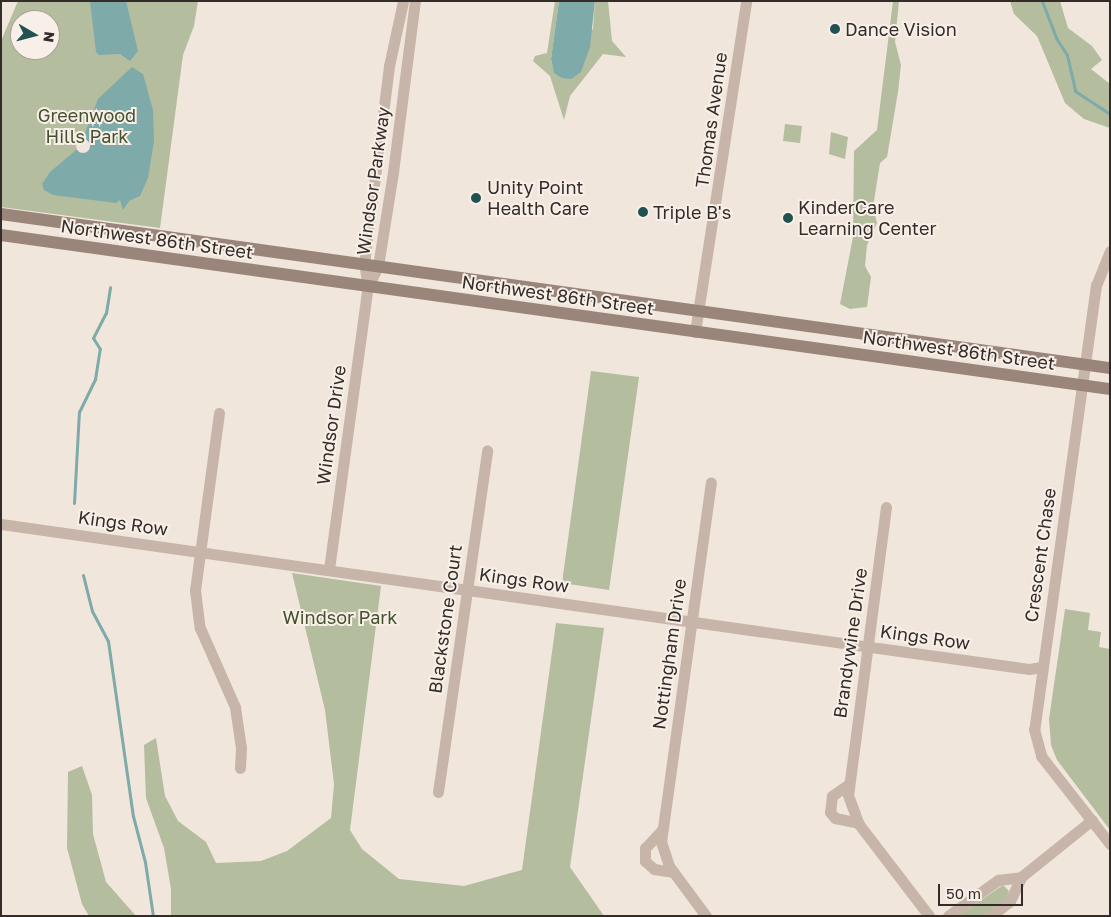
<!DOCTYPE html>
<style>
body{margin:0}
#map{position:relative;width:1111px;height:917px;overflow:hidden;background:#f0e6dc;font-family:"Golos Text",sans-serif}
div>[style]{position:absolute}
[style*='--x']{left:calc(var(--x)*1px);top:calc(var(--y)*1px);width:calc(var(--w)*1px);rotate:calc(var(--a)*1deg)}
.green>*{inset:0;background:#b4bd9e}
.water>*{inset:0;background:#7eaaaa}
.pier>*{inset:0;background:#f0e6dc}
.round{border-radius:50%}
.stream>*{height:3px;margin:-1.5px;padding:0 1.5px;transform-origin:1.5px;border-radius:1.5px;background:#7eaaaa}
.street>*{height:11px;margin:-5.5px;padding:0 5.5px;transform-origin:5.5px;border-radius:5.5px;background:#c7b5a9}
.secondary>*{height:12px;margin:-6px;padding:0 6px;transform-origin:6px;border-radius:6px;background:#9a857b}
.dots>*{width:14px;height:14px;translate:-50% -50%;box-sizing:border-box;border:2px solid #f8f0e8;border-radius:50%}
span{translate:-50% -50%;white-space:nowrap;text-align:center;line-height:1.15;-webkit-text-stroke:4px #f8f0e8;paint-order:stroke}
.poi-label{font-size:18px;color:#342c28}
.left{translate:0 -50%;text-align:left}
.park-label{font-size:18px;color:#45512e}
.street-label{font-size:18px;color:#342c28}
.frame{position:absolute;inset:0;border:2px solid #342c28;pointer-events:none}
.north{position:absolute;left:10px;top:10px;width:50px;height:50px;box-sizing:border-box;background:#f8f0e8;border:1px solid #aaa29b;border-radius:50%;rotate:98deg;font-size:14px;font-weight:700;line-height:20px;text-align:center;color:#342c28}
.north::after{content:'';display:block;margin:auto;width:18px;height:22px;background:#225152;clip-path:polygon(50% 0,100% 100%,50% 72%,0 100%)}
.scale{position:absolute;left:938px;top:884px;width:85px;height:22px;box-sizing:border-box;border:2px solid #342c28;border-top:0;padding-left:6px;font-size:15px;line-height:18px;white-space:nowrap;color:#342c28;-webkit-text-stroke:4px #f8f0e8;paint-order:stroke}
</style>
<div id="map">
<div class="green">
<div style="clip-path:polygon(evenodd,18px 1px,198px 1px,194px 26px,183px 55px,160px 228px,1px 207px,1px 41px,18px 1px,20px 20px,50px 20px,50px 50px,20px 50px,20px 20px)"></div>
<div style="clip-path:polygon(555px 1px,559px 1px,551px 59px,554px 72px,593px 29px,595px 1px,608px 1px,612px 41px,626px 57px,603px 54px,570px 96px,564px 120px,550px 76px,533px 61px,535px 56px,547px 53px)"></div>
<div style="clip-path:polygon(893px 1px,899px 1px,895px 42px,901px 65px,898px 92px,887px 157px,880px 163px,873px 207px,877px 223px,867px 245px,865px 266px,871px 277px,867px 307px,850px 309px,840px 304px,853px 237px,854px 151px,877px 130px)"></div>
<div style="clip-path:polygon(1010px 1px,1060px 1px,1068px 28px,1092px 46px,1102px 60px,1091px 69px,1110px 84px,1110px 128px,1084px 119px,1065px 103px,1037px 36px,1014px 14px)"></div>
<div style="clip-path:polygon(785px 124px,802px 126px,800px 143px,783px 141px)"></div>
<div style="clip-path:polygon(831px 132px,848px 137px,845px 159px,829px 154px)"></div>
<div style="clip-path:polygon(591px 371px,639px 377px,609px 590px,562px 583px)"></div>
<div style="clip-path:polygon(292px 573px,381px 586px,350px 830px,362px 849px,399px 879px,464px 886px,522px 870px,556px 623px,604px 628px,570px 867px,604px 916px,171px 916px,171px 889px,164px 848px,146px 798px,144px 745px,156px 738px,165px 796px,178px 821px,206px 842px,216px 863px,261px 861px,287px 851px,331px 818px,334px 784px,325px 710px)"></div>
<div style="clip-path:polygon(1065px 609px,1090px 613px,1088px 630px,1101px 632px,1099px 647px,1110px 649px,1110px 830px,1057px 760px,1051px 745px,1049px 719px)"></div>
<div style="clip-path:polygon(82px 766px,92px 795px,93px 834px,106px 882px,136px 916px,89px 916px,82px 904px,67px 848px,68px 772px)"></div>
<div style="clip-path:polygon(1003px 885px,1009px 891px,1006px 899px,984px 916px,958px 916px)"></div>
</div>
<div class="water">
<div style="clip-path:polygon(90px 1px,126px 1px,138px 51px,130px 61px,120px 54px,99px 55px,96px 52px)"></div>
<div style="clip-path:polygon(559px 1px,595px 1px,590px 47px,581px 72px,571px 79px,562px 78px,554px 73px,551px 59px)"></div>
<div style="clip-path:polygon(132px 67px,143px 74px,153px 110px,154px 141px,148px 178px,140px 196px,129px 201px,123px 210px,120px 200px,116px 203px,53px 195px,44px 190px,42px 184px,50px 172px,75px 151px,83px 138px,98px 99px)"></div>
</div>
<div class="pier">
<div class="round" style="left:76px;top:139px;width:14px;height:14px"></div>
</div>
<div class="stream">
<div style="--x:1042;--y:1;--w:40;--a:69"></div>
<div style="--x:1056;--y:38;--w:20;--a:57"></div>
<div style="--x:1067;--y:55;--w:37;--a:77"></div>
<div style="--x:1075;--y:91;--w:42;--a:33.3"></div>
<div style="--x:74;--y:503;--w:91;--a:-86.9"></div>
<div style="--x:79;--y:412;--w:37;--a:-64"></div>
<div style="--x:95;--y:379;--w:30;--a:-81"></div>
<div style="--x:100;--y:349;--w:13;--a:-122"></div>
<div style="--x:93;--y:338;--w:28;--a:-63"></div>
<div style="--x:106;--y:313;--w:26;--a:-81"></div>
<div style="--x:83;--y:575;--w:37;--a:76"></div>
<div style="--x:92;--y:611;--w:34;--a:62"></div>
<div style="--x:108;--y:641;--w:177;--a:81.9"></div>
<div style="--x:133;--y:816;--w:48;--a:75.4"></div>
<div style="--x:145;--y:862;--w:55;--a:81.6"></div>
</div>
<div class="street">
<div style="--x:1110;--y:251;--w:37;--a:112"></div>
<div style="--x:1096;--y:285;--w:448;--a:97.9"></div>
<div style="--x:1034;--y:729;--w:28;--a:75"></div>
<div style="--x:1041;--y:756;--w:112;--a:51.9"></div>
<div style="--x:368;--y:286;--w:22;--a:-100"></div>
<div style="--x:364;--y:264;--w:200;--a:-82.8"></div>
<div style="--x:389;--y:66;--w:66;--a:-77.8"></div>
<div style="--x:695;--y:332;--w:335;--a:-81.2"></div>
<div style="--x:219;--y:413;--w:179;--a:97.7"></div>
<div style="--x:195;--y:590;--w:38;--a:83"></div>
<div style="--x:200;--y:628;--w:86;--a:66.1"></div>
<div style="--x:235;--y:707;--w:41;--a:81.7"></div>
<div style="--x:241;--y:748;--w:20;--a:93"></div>
<div style="--x:886;--y:507;--w:290;--a:97.5"></div>
<div style="--x:848;--y:795;--w:30;--a:70"></div>
<div style="--x:858;--y:823;--w:117;--a:52.6"></div>
<div style="--x:1;--y:524;--w:886;--a:8.05"></div>
<div style="--x:878;--y:648;--w:152;--a:7.9"></div>
<div style="--x:1029;--y:669;--w:13;--a:-9"></div>
<div style="--x:329;--y:569;--w:286;--a:-82.2"></div>
<div style="--x:368;--y:286;--w:22;--a:-63"></div>
<div style="--x:378;--y:266;--w:95;--a:-80.9"></div>
<div style="--x:393;--y:172;--w:172;--a:-82.7"></div>
<div style="--x:849;--y:784;--w:21;--a:145"></div>
<div style="--x:832;--y:796;--w:16;--a:97"></div>
<div style="--x:830;--y:812;--w:8;--a:50"></div>
<div style="--x:835;--y:818;--w:24;--a:12"></div>
<div style="--x:438;--y:792;--w:345;--a:-81.8"></div>
<div style="--x:662;--y:830;--w:25;--a:133"></div>
<div style="--x:645;--y:848;--w:13;--a:90"></div>
<div style="--x:645;--y:861;--w:12;--a:42"></div>
<div style="--x:654;--y:869;--w:20;--a:9"></div>
<div style="--x:706;--y:916;--w:62;--a:-126.5"></div>
<div style="--x:669;--y:866;--w:25;--a:-108"></div>
<div style="--x:661;--y:842;--w:363;--a:-82.1"></div>
<div style="--x:948;--y:916;--w:62;--a:-35.8"></div>
<div style="--x:998;--y:880;--w:23;--a:-7"></div>
<div style="--x:991;--y:916;--w:24;--a:-38"></div>
<div style="--x:1010;--y:901;--w:26;--a:-65"></div>
<div style="--x:1021;--y:877;--w:91;--a:-38.8"></div>
</div>
<div class="secondary">
<div style="--x:1;--y:214;--w:1120;--a:7.91"></div>
<div style="--x:1;--y:235;--w:1120;--a:7.91"></div>
</div>
<div class="dots">
<div style="left:835px;top:29px;background:#225152"></div>
<div style="left:476px;top:198px;background:#225152"></div>
<div style="left:643px;top:212px;background:#225152"></div>
<div style="left:788px;top:218px;background:#225152"></div>
</div>
<div class="poi-label">
<span class="left" style="left:845px;top:29px">Dance Vision</span>
<span class="left" style="left:487px;top:198px">Unity Point<br>Health Care</span>
<span class="left" style="left:798px;top:218px">KinderCare<br>Learning Center</span>
<span class="left" style="left:653px;top:212px">Triple B's</span>
</div>
<div class="park-label">
<span style="left:87px;top:126px">Greenwood<br>Hills Park</span>
<span style="left:340px;top:617px">Windsor Park</span>
</div>
<div class="street-label">
<span style="left:711px;top:120px;rotate:-82deg">Thomas Avenue</span>
<span style="left:373px;top:181px;rotate:-82deg">Windsor Parkway</span>
<span style="left:157px;top:239px;rotate:8deg">Northwest 86th Street</span>
<span style="left:558px;top:295px;rotate:8deg">Northwest 86th Street</span>
<span style="left:959px;top:350px;rotate:8deg">Northwest 86th Street</span>
<span style="left:331px;top:425px;rotate:-82deg">Windsor Drive</span>
<span style="left:123px;top:523px;rotate:8deg">Kings Row</span>
<span style="left:1040px;top:555px;rotate:-82deg">Crescent Chase</span>
<span style="left:524px;top:580px;rotate:8deg">Kings Row</span>
<span style="left:445px;top:619px;rotate:-82deg">Blackstone Court</span>
<span style="left:925px;top:637px;rotate:8deg">Kings Row</span>
<span style="left:850px;top:643px;rotate:-82deg">Brandywine Drive</span>
<span style="left:669px;top:654px;rotate:-82deg">Nottingham Drive</span>
</div>
<div class="frame"></div>
<div class="north">N</div>
<div class="scale">50 m</div>
</div>
